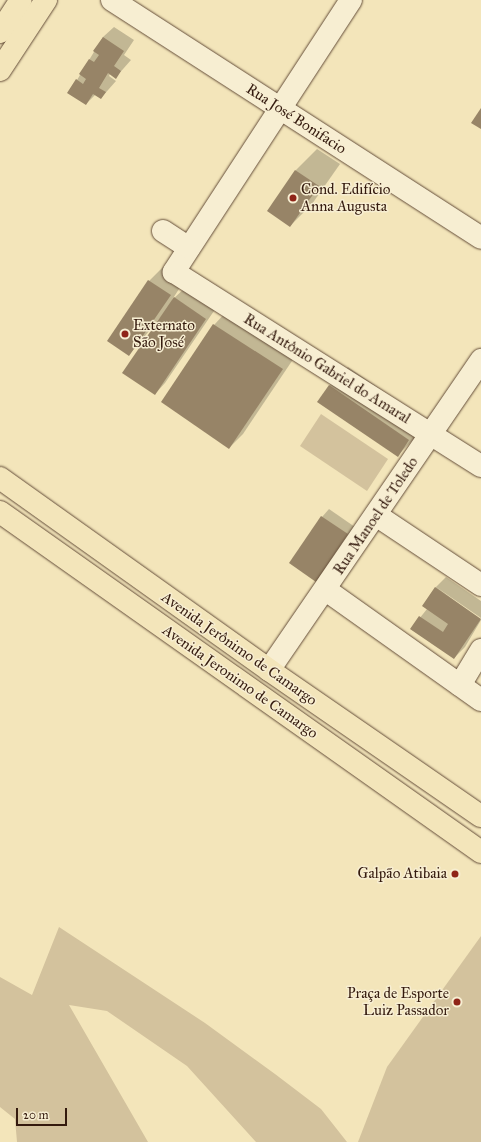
<!DOCTYPE html>
<meta charset="utf-8">
<style>
body{margin:0}
#map{position:relative;width:481px;height:1142px;overflow:hidden;background:#f3e5ba;font-family:"IM FELL Great Primer",serif}
div>[style]{position:absolute}
[style*='--x']{left:calc(var(--x)*1px);top:calc(var(--y)*1px);width:calc(var(--w)*1px);rotate:calc(var(--a)*1deg)}
.green>*{inset:0;background:#d3c29d}
.shadow>*{inset:0;background:#0003}
.building>*{inset:0;background:#978467}
.roads{filter:drop-shadow(0 0 1px #644d39) drop-shadow(0 0 1px #644d39)}
.minor>*{height:22px;margin:-11px;padding:0 11px;transform-origin:11px;border-radius:11px;background:#f7eed2}
.major>*{height:22px;margin:-11px;padding:0 11px;transform-origin:11px;border-radius:11px;background:#f3e5ba}
.dots>*{width:11px;height:11px;translate:-50% -50%;box-sizing:border-box;border:2px solid #f7eed2;border-radius:50%}
span{translate:-50% -50%;white-space:nowrap;text-align:center;line-height:1.15;-webkit-text-stroke:3px #f7eed2;paint-order:stroke}
.street-label{font-size:15px;color:#341a0e}
.poi-label{font-size:15px;color:#341a0e}
.left{translate:0 -50%;text-align:left}
.right{translate:-100% -50%;text-align:right}
.scale{position:absolute;left:16px;top:1108px;width:51px;height:18px;box-sizing:border-box;border:2px solid #341a0e;border-top:0;padding-left:5px;font-size:12px;line-height:14px;white-space:nowrap;color:#341a0e;-webkit-text-stroke:3px #f7eed2;paint-order:stroke}
</style>
<div id="map">
<div class="green">
<div style="clip-path:polygon(321px 414px,388px 459px,367px 491px,300px 446px)"></div>
<div style="clip-path:polygon(59px 927px,205px 1023px,275px 1074px,321px 1109px,347px 1142px,256px 1142px,187px 1066px,107px 1011px,69px 1005px,148px 1142px,17px 1142px,15px 1119px,0 1107px,0 977px,32px 995px)"></div>
<div style="clip-path:polygon(481px 936px,481px 1142px,358px 1142px,387px 1067px)"></div>
</div>
<div class="shadow">
<div style="clip-path:polygon(114px 27px,134px 40px,124px 55px,131px 60px,116px 77px,110px 74px,109px 76px,116px 81px,101px 98px,96px 94px,86px 104px,77px 80px,103px 37px)"></div>
<div style="clip-path:polygon(317px 149px,340px 164px,312px 204px,290px 226px,296px 170px)"></div>
<div style="clip-path:polygon(163px 267px,184px 281px,172px 300px,186px 287px,216px 308px,165px 383px,155px 394px,165px 312px,129px 355px,149px 281px)"></div>
<div style="clip-path:polygon(227px 311px,296px 355px,243px 434px,229px 448px,214px 325px)"></div>
<div style="clip-path:polygon(348px 367px,426px 421px,416px 437px,398px 455px,329px 386px)"></div>
<div style="clip-path:polygon(329px 509px,355px 527px,316px 580px,322px 517px)"></div>
<div style="clip-path:polygon(446px 577px,481px 601px,481px 618px,436px 587px)"></div>
<div style="clip-path:polygon(436px 587px,481px 620px,465px 647px,454px 658px,411px 629px,427px 609px,423px 606px)"></div>
</div>
<div class="building">
<div style="clip-path:polygon(103px 37px,124px 51px,114px 66px,121px 71px,116px 79px,108px 73px,99px 88px,106px 92px,101px 99px,93px 94px,86px 105px,67px 93px,76px 79px,83px 84px,86px 79px,79px 74px,89px 59px,94px 62px,99px 55px,93px 51px)"></div>
<div style="clip-path:polygon(481px 108px,481px 129px,471px 123px)"></div>
<div style="clip-path:polygon(295px 170px,319px 186px,290px 227px,267px 211px)"></div>
<div style="clip-path:polygon(148px 280px,171px 295px,129px 356px,107px 341px)"></div>
<div style="clip-path:polygon(174px 297px,206px 319px,155px 395px,122px 373px)"></div>
<div style="clip-path:polygon(213px 324px,283px 369px,229px 449px,161px 402px)"></div>
<div style="clip-path:polygon(329px 385px,409px 440px,398px 457px,317px 402px)"></div>
<div style="clip-path:polygon(321px 516px,348px 534px,316px 582px,289px 563px)"></div>
<div style="clip-path:polygon(435px 587px,481px 619px,454px 659px,410px 629px,419px 616px,443px 632px,448px 624px,422px 606px)"></div>
</div>
<div class="roads">
<div class="minor">
<div style="--x:112;--y:0;--w:439;--a:32.8"></div>
<div style="--x:351;--y:0;--w:325;--a:123.1"></div>
<div style="--x:174;--y:272;--w:363;--a:32.3"></div>
<div style="--x:163;--y:231;--w:31;--a:33"></div>
<div style="--x:376;--y:515;--w:126;--a:33.7"></div>
<div style="--x:326;--y:590;--w:190;--a:35.4"></div>
<div style="--x:269;--y:670;--w:376;--a:-55.6"></div>
<div style="--x:460;--y:685;--w:41;--a:-59"></div>
</div>
<div class="major">
<div style="--x:0;--y:32;--w:38;--a:-57"></div>
<div style="--x:0;--y:70;--w:84;--a:-56.7"></div>
<div style="--x:0;--y:478;--w:330;--a:35.5"></div>
<div style="--x:269;--y:670;--w:257;--a:34.6"></div>
<div style="--x:0;--y:512;--w:589;--a:35.25"></div>
</div>
</div>
<div class="dots">
<div style="left:293px;top:198px;background:#8f2418"></div>
<div style="left:125px;top:334px;background:#8f2418"></div>
<div style="left:455px;top:874px;background:#8f2418"></div>
<div style="left:457px;top:1002px;background:#8f2418"></div>
</div>
<div class="street-label">
<span style="left:296px;top:119px;rotate:33deg">Rua José Bonifacio</span>
<span style="left:327px;top:369px;rotate:32deg">Rua Antônio Gabriel do Amaral</span>
<span style="left:376px;top:516px;rotate:-56deg">Rua Manoel de Toledo</span>
<span style="left:239px;top:649px;rotate:35deg">Avenida Jerônimo de Camargo</span>
<span style="left:240px;top:682px;rotate:35deg">Avenida Jeronimo de Camargo</span>
</div>
<div class="poi-label">
<span class="left" style="left:301px;top:198px">Cond. Edifício<br>Anna Augusta</span>
<span class="left" style="left:133px;top:334px">Externato<br>São José</span>
<span class="right" style="left:447px;top:874px">Galpão Atibaia</span>
<span class="right" style="left:449px;top:1002px">Praça de Esporte<br>Luiz Passador</span>
</div>
<div class="scale">20 m</div>
</div>
